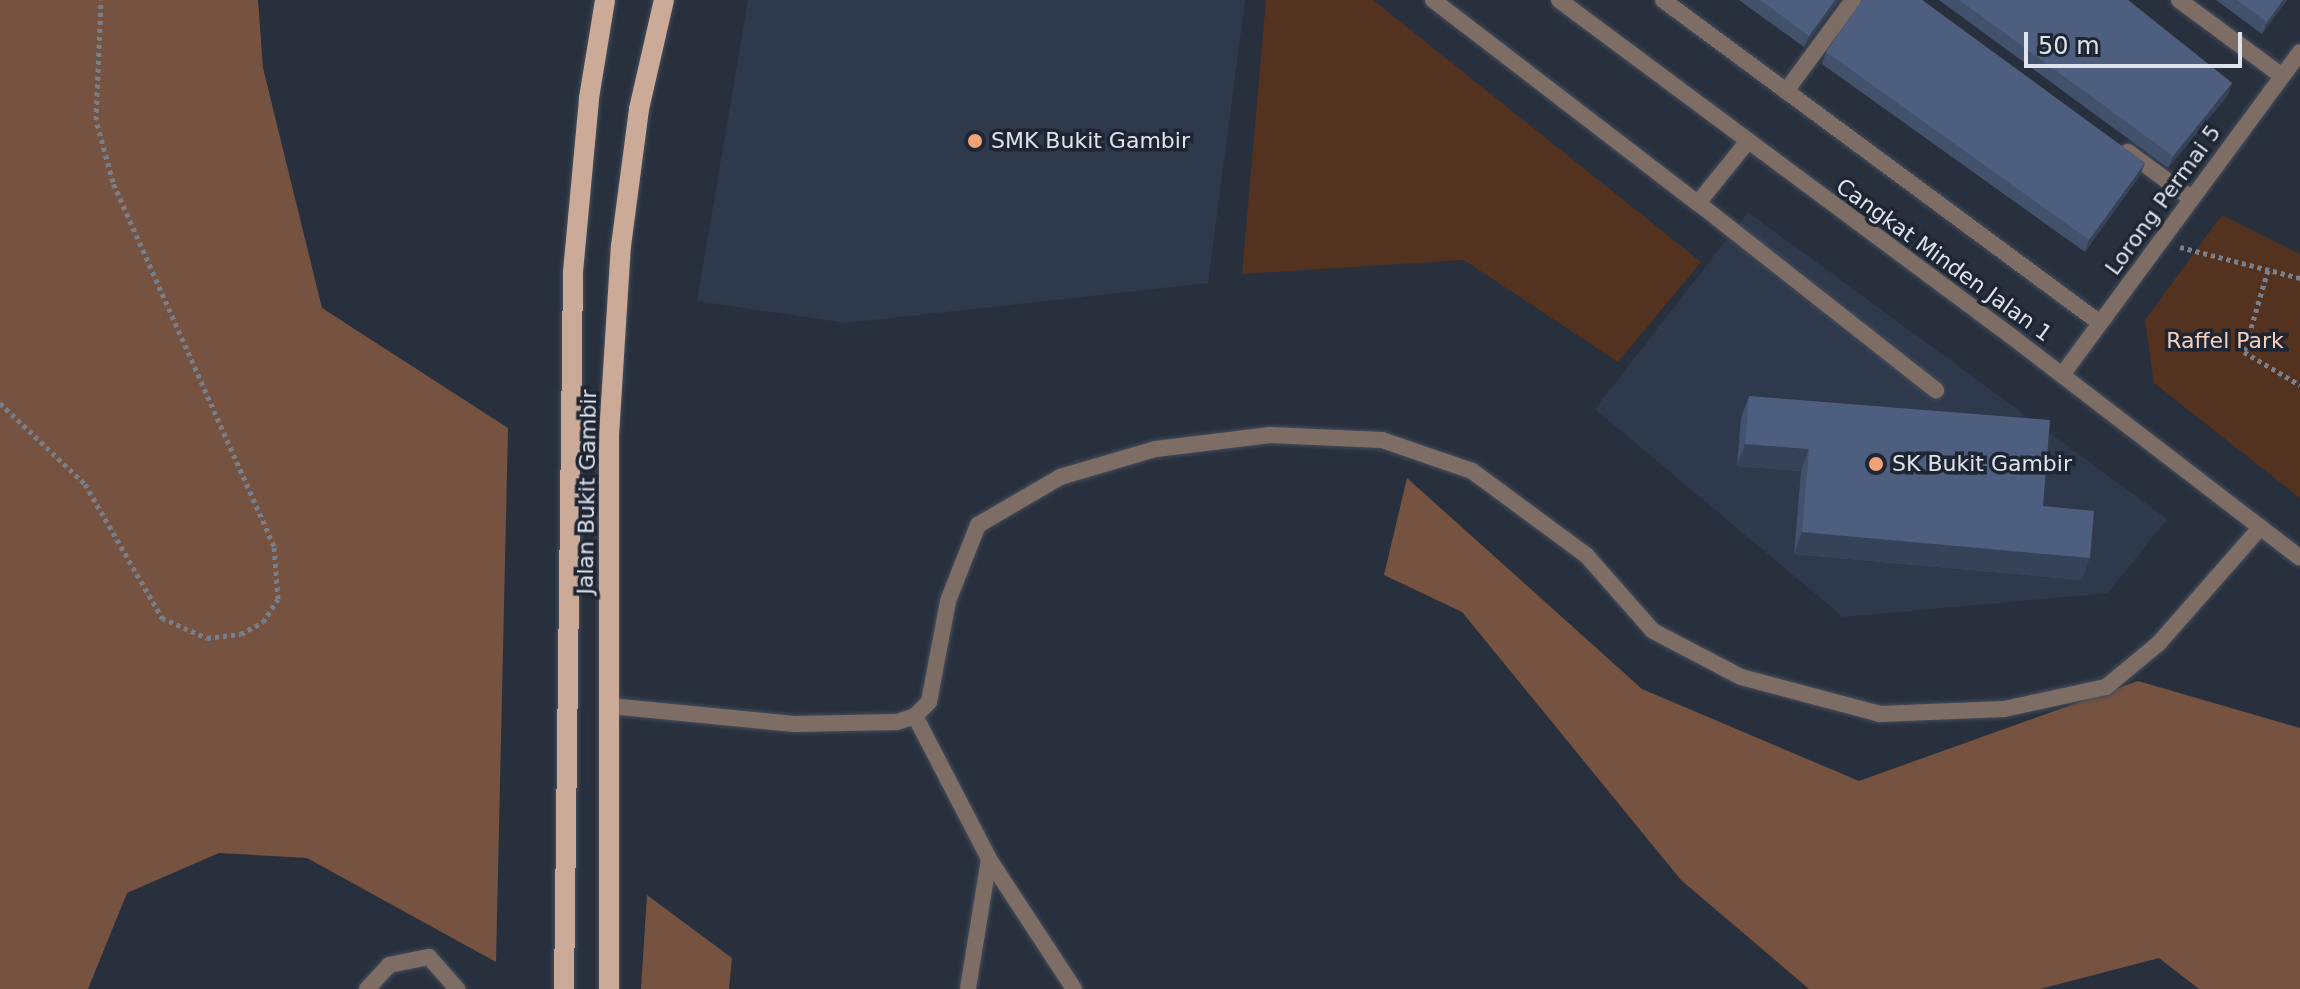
<!DOCTYPE html>
<style>
body{margin:0}
#map{position:relative;width:2300px;height:989px;overflow:hidden;background:#28303e;font-family:"DejaVu Sans",sans-serif}
div>[style]{position:absolute}
[style*='--x']{left:calc(var(--x)*1px);top:calc(var(--y)*1px);width:calc(var(--w)*1px);rotate:calc(var(--a)*1deg)}
.built>*{inset:0;background:#2e394c}
.green>*{inset:0;background:#533220}
.forest>*{inset:0;background:#765240}
.path>*{height:5px;margin-top:-2.5px;transform-origin:0;background:repeating-linear-gradient(90deg,#787f8a 0 4px,transparent 0 8px)}
.roads{filter:drop-shadow(0 0 2px #454d5a) drop-shadow(0 0 2px #454d5a)}
.service>*{height:16px;margin:-8px;padding:0 8px;transform-origin:8px;border-radius:8px;background:#7e6d65}
.minor>*{height:16px;margin:-8px;padding:0 8px;transform-origin:8px;border-radius:8px;background:#7e6d65}
.primary>*{height:20px;margin:-10px;padding:0 10px;transform-origin:10px;border-radius:10px;background:#ccaa98}
.wall>*{inset:0;background:#42516c}
.shaded-wall>*{inset:0;background:#364258}
.building>*{inset:0;background:#4d5e7e}
.dots>*{width:22px;height:22px;translate:-50% -50%;box-sizing:border-box;border:4px solid #1e2633;border-radius:50%}
span{translate:-50% -50%;white-space:nowrap;text-align:center;line-height:1.15;-webkit-text-stroke:7px #1e2633;paint-order:stroke}
.poi-label{font-size:22px;color:#dee3ec}
.left{translate:0 -50%;text-align:left}
.street-label{font-size:22px;color:#dee3ec}
.park-label{font-size:22px;color:#f6cfbb}
.scale{position:absolute;left:2024px;top:32px;width:218px;height:36px;box-sizing:border-box;border:4px solid #dee3ec;border-top:0;padding-left:10px;font-size:24px;line-height:28px;white-space:nowrap;color:#dee3ec;-webkit-text-stroke:6px #1e2633;paint-order:stroke}
</style>
<div id="map">
<div class="built">
<div style="clip-path:polygon(748px 0,1245px 0,1208px 283px,846px 323px,697px 301px)"></div>
<div style="clip-path:polygon(1748px 212px,2167px 519px,2108px 593px,1843px 617px,1595px 409px)"></div>
</div>
<div class="green">
<div style="clip-path:polygon(1266px 0,1373px 0,1701px 262px,1618px 362px,1464px 260px,1242px 274px)"></div>
<div style="clip-path:polygon(2222px 215px,2300px 254px,2300px 498px,2154px 383px,2145px 320px)"></div>
</div>
<div class="forest">
<div style="clip-path:polygon(0 0,258px 0,263px 68px,322px 308px,508px 428px,496px 962px,307px 858px,219px 853px,127px 893px,88px 989px,0 989px)"></div>
<div style="clip-path:polygon(1407px 478px,1642px 689px,1859px 781px,2138px 681px,2300px 728px,2300px 989px,2199px 989px,2159px 958px,2040px 989px,1809px 989px,1681px 880px,1462px 612px,1384px 575px)"></div>
<div style="clip-path:polygon(647px 895px,732px 958px,729px 989px,641px 989px)"></div>
</div>
<div class="path">
<div style="--x:2180;--y:247;--w:124;--a:14.5"></div>
<div style="--x:2268;--y:270;--w:85;--a:106.3"></div>
<div style="--x:2244;--y:352;--w:65;--a:30.5"></div>
<div style="--x:0;--y:403;--w:117;--a:43.6"></div>
<div style="--x:85;--y:484;--w:155;--a:60.1"></div>
<div style="--x:162;--y:618;--w:49;--a:24"></div>
<div style="--x:207;--y:638;--w:34;--a:-7"></div>
<div style="--x:241;--y:634;--w:25;--a:-29"></div>
<div style="--x:263;--y:622;--w:27;--a:-57"></div>
<div style="--x:278;--y:599;--w:53;--a:-94.3"></div>
<div style="--x:274;--y:546;--w:398;--a:-113.9"></div>
<div style="--x:113;--y:182;--w:64;--a:-105.3"></div>
<div style="--x:96;--y:120;--w:120;--a:-87.6"></div>
</div>
<div class="roads">
<div class="service">
<div style="--x:1433;--y:0;--w:334;--a:37.5"></div>
<div style="--x:1698;--y:203;--w:80;--a:-51.1"></div>
<div style="--x:1786;--y:91;--w:113;--a:-53.6"></div>
<div style="--x:2128;--y:152;--w:79;--a:36.3"></div>
<div style="--x:1698;--y:203;--w:303;--a:38.2"></div>
<div style="--x:610;--y:706;--w:185;--a:5.6"></div>
<div style="--x:794;--y:724;--w:103;--a:-1.1"></div>
<div style="--x:897;--y:722;--w:19;--a:-18"></div>
<div style="--x:915;--y:716;--w:20;--a:-45"></div>
<div style="--x:929;--y:702;--w:103;--a:-79.3"></div>
<div style="--x:948;--y:601;--w:82;--a:-68.5"></div>
<div style="--x:978;--y:525;--w:95;--a:-30.3"></div>
<div style="--x:1060;--y:477;--w:100;--a:-16.3"></div>
<div style="--x:1156;--y:449;--w:115;--a:-7"></div>
<div style="--x:1270;--y:435;--w:112;--a:2.6"></div>
<div style="--x:1382;--y:440;--w:95;--a:19"></div>
<div style="--x:1472;--y:471;--w:142;--a:36.4"></div>
<div style="--x:1586;--y:555;--w:101;--a:48.6"></div>
<div style="--x:1653;--y:631;--w:99;--a:27.6"></div>
<div style="--x:1741;--y:677;--w:144;--a:14.9"></div>
<div style="--x:1880;--y:714;--w:124;--a:-2.3"></div>
<div style="--x:2004;--y:709;--w:104;--a:-12.2"></div>
<div style="--x:2106;--y:687;--w:69;--a:-39.7"></div>
<div style="--x:2159;--y:643;--w:154;--a:-48.7"></div>
<div style="--x:915;--y:716;--w:161;--a:62.6"></div>
<div style="--x:989;--y:859;--w:132;--a:99.2"></div>
<div style="--x:989;--y:859;--w:155;--a:56.8"></div>
<div style="--x:367;--y:989;--w:33;--a:-47"></div>
<div style="--x:389;--y:965;--w:41;--a:-11.3"></div>
<div style="--x:429;--y:957;--w:43;--a:48.8"></div>
</div>
<div class="minor">
<div style="--x:1559;--y:0;--w:563;--a:36.63"></div>
<div style="--x:2011;--y:336;--w:364;--a:37.5"></div>
<div style="--x:1663;--y:0;--w:543;--a:36.47"></div>
<div style="--x:2179;--y:0;--w:128;--a:36.4"></div>
<div style="--x:2062;--y:375;--w:401;--a:-53.6"></div>
</div>
<div class="primary">
<div style="--x:564;--y:989;--w:717;--a:-89.28"></div>
<div style="--x:573;--y:272;--w:175;--a:-84.7"></div>
<div style="--x:589;--y:98;--w:99;--a:-80.7"></div>
<div style="--x:609;--y:989;--w:554;--a:-90"></div>
<div style="--x:609;--y:435;--w:189;--a:-86.4"></div>
<div style="--x:621;--y:246;--w:138;--a:-82.5"></div>
<div style="--x:639;--y:109;--w:112;--a:-77.1"></div>
</div>
</div>
<div class="wall">
<div style="clip-path:polygon(1739px 0,1839px 0,1804px 47px)"></div>
<div style="clip-path:polygon(1861px 0,1922px 0,2145px 163px,2140px 175px,2085px 252px,1822px 64px,1826px 52px,1861px 2px)"></div>
<div style="clip-path:polygon(1939px 0,2128px 0,2232px 83px,2228px 95px,2168px 168px)"></div>
<div style="clip-path:polygon(2216px 0,2287px 0,2262px 34px)"></div>
<div style="clip-path:polygon(1749px 396px,2043px 506px,2082px 580px,1794px 554px,1801px 471px,1737px 466px,1741px 418px)"></div>
</div>
<div class="shaded-wall">
<div style="clip-path:polygon(1835px 0,1839px 0,1804px 47px,1809px 36px)"></div>
<div style="clip-path:polygon(2283px 0,2287px 0,2262px 34px,2267px 22px)"></div>
<div style="clip-path:polygon(2232px 83px,2228px 95px,2168px 168px,2173px 156px)"></div>
<div style="clip-path:polygon(2145px 163px,2140px 175px,2085px 252px,2089px 240px)"></div>
<div style="clip-path:polygon(1745px 444px,1809px 449px,1801px 471px,1737px 466px)"></div>
<div style="clip-path:polygon(1802px 532px,2090px 558px,2082px 580px,1794px 554px)"></div>
</div>
<div class="building">
<div style="clip-path:polygon(1760px 0,1835px 0,1809px 36px)"></div>
<div style="clip-path:polygon(1862px 0,1922px 0,2145px 163px,2089px 240px,1826px 52px)"></div>
<div style="clip-path:polygon(1959px 0,2128px 0,2232px 83px,2173px 156px)"></div>
<div style="clip-path:polygon(2237px 0,2283px 0,2267px 22px)"></div>
<div style="clip-path:polygon(1749px 396px,2050px 420px,2043px 506px,2094px 511px,2090px 558px,1802px 532px,1809px 449px,1745px 444px)"></div>
</div>
<div class="dots">
<div style="left:975px;top:141px;background:#f0a279"></div>
<div style="left:1876px;top:464px;background:#f0a279"></div>
</div>
<div class="poi-label">
<span class="left" style="left:991px;top:141px">SMK Bukit Gambir</span>
<span class="left" style="left:1892px;top:464px">SK Bukit Gambir</span>
</div>
<div class="street-label">
<span style="left:2163px;top:200px;rotate:-54deg">Lorong Permai 5</span>
<span style="left:1944px;top:260px;rotate:36deg">Cangkat Minden Jalan 1</span>
<span style="left:587px;top:492px;rotate:-89deg">Jalan Bukit Gambir</span>
</div>
<div class="park-label">
<span style="left:2225px;top:341px">Raffel Park</span>
</div>
<div class="scale">50 m</div>
</div>
